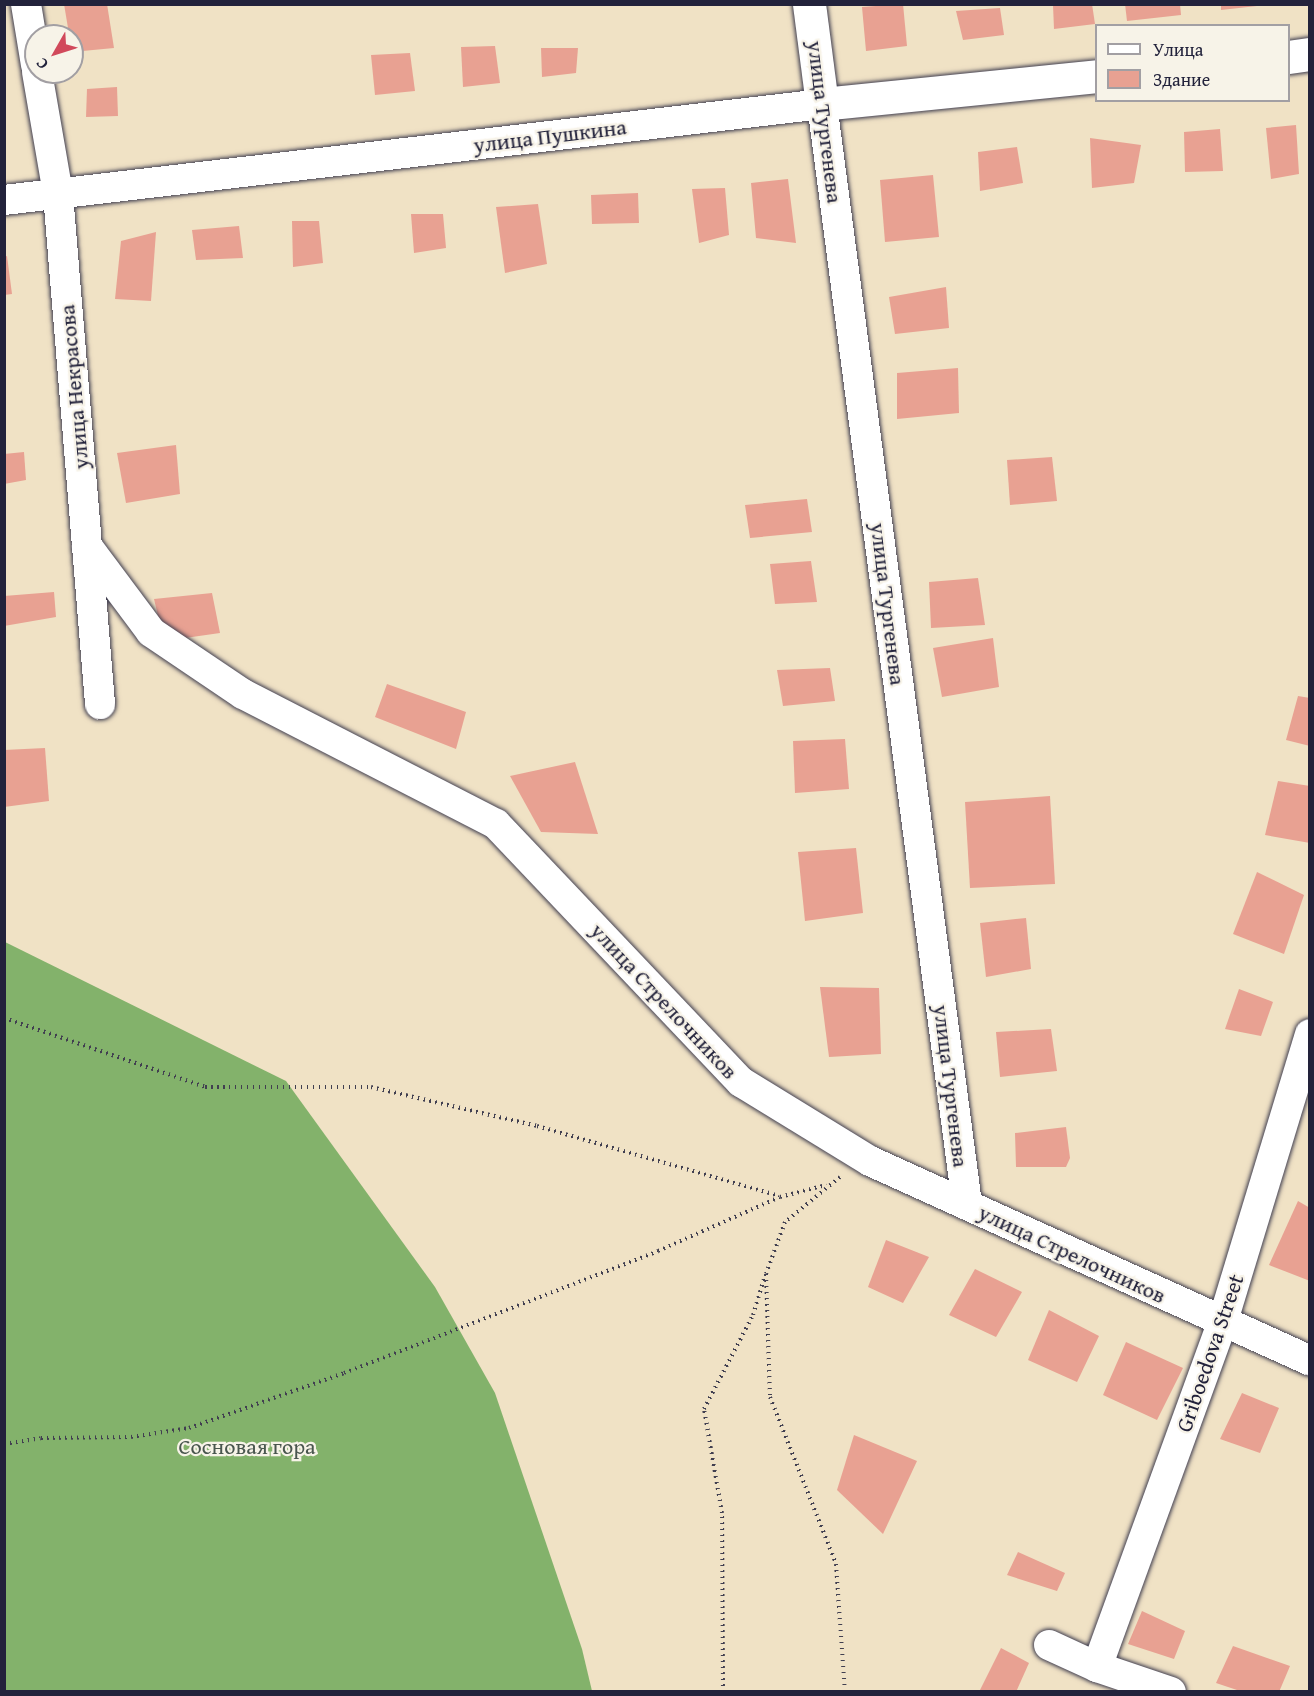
<!DOCTYPE html>
<meta charset="utf-8">
<style>
body{margin:0}
#map{position:relative;width:1314px;height:1696px;overflow:hidden;background:#f0e2c5;font-family:"Gentium Book Plus",serif}
div>[style]{position:absolute}
[style*='--x']{left:calc(var(--x)*1px);top:calc(var(--y)*1px);width:calc(var(--w)*1px);rotate:calc(var(--a)*1deg)}
.forest>*{inset:0;background:#83b26b}
.building>*{inset:0;background:#e8a192}
.path>*{height:4px;margin-top:-2px;transform-origin:0;background:repeating-linear-gradient(90deg,#413f50 0 1.5px,transparent 0 6px)}
.roads{filter:drop-shadow(0 0 2px #413f50) drop-shadow(0 0 2px #413f50)}
.minor>*{height:30px;margin:-15px;padding:0 15px;transform-origin:15px;border-radius:15px;background:#fff}
.tertiary>*{height:33px;margin:-16.5px;padding:0 16.5px;transform-origin:16.5px;border-radius:16.5px;background:#fff}
span{translate:-50% -50%;white-space:nowrap;text-align:center;line-height:1.15;-webkit-text-stroke:4.5px #f7f3e8;paint-order:stroke}
.street-label{font-size:22px;color:#22223b}
.park-label{font-size:22px;color:#49564e}
.frame{position:absolute;inset:0;border:6px solid #22223b;pointer-events:none}
.legend{position:absolute;left:1095px;top:24px;width:195px;height:78px;box-sizing:border-box;background:#f7f3e8;border:2px solid #a29fa3;margin:0;padding:8px 10px;list-style:none;font-size:18px;color:#22223b}
.legend li{display:flex;align-items:center;gap:12px;height:30px}
.legend b{width:30px;border:2px solid #a29fa3}
.north{position:absolute;left:24px;top:24px;width:60px;height:60px;box-sizing:border-box;background:#f7f3e8;border:2px solid #a29fa3;border-radius:50%;rotate:231deg;font-size:16px;font-weight:700;line-height:24px;text-align:center;color:#22223b}
.north::after{content:'';display:block;margin:auto;width:21px;height:27px;background:#d1495b;clip-path:polygon(50% 0,100% 100%,50% 72%,0 100%)}
</style>
<div id="map">
<div class="forest">
<div style="clip-path:polygon(5px 942px,286px 1081px,435px 1287px,495px 1393px,582px 1649px,592px 1691px,5px 1691px)"></div>
</div>
<div class="building">
<div style="clip-path:polygon(64px 4px,107px 4px,114px 48px,72px 52px)"></div>
<div style="clip-path:polygon(903px 4px,907px 46px,866px 51px,862px 7px)"></div>
<div style="clip-path:polygon(1092px 4px,1095px 24px,1054px 29px,1053px 5px)"></div>
<div style="clip-path:polygon(1125px 4px,1180px 4px,1181px 15px,1127px 21px)"></div>
<div style="clip-path:polygon(1221px 4px,1257px 4px,1257px 6px,1221px 10px)"></div>
<div style="clip-path:polygon(1000px 8px,1004px 35px,963px 40px,956px 11px)"></div>
<div style="clip-path:polygon(495px 46px,500px 83px,463px 87px,461px 47px)"></div>
<div style="clip-path:polygon(541px 48px,578px 48px,576px 73px,542px 77px)"></div>
<div style="clip-path:polygon(410px 53px,415px 91px,375px 95px,371px 55px)"></div>
<div style="clip-path:polygon(117px 87px,118px 116px,86px 117px,87px 89px)"></div>
<div style="clip-path:polygon(1296px 125px,1299px 174px,1271px 179px,1266px 128px)"></div>
<div style="clip-path:polygon(1220px 129px,1223px 171px,1185px 172px,1184px 132px)"></div>
<div style="clip-path:polygon(1090px 138px,1141px 145px,1134px 183px,1092px 188px)"></div>
<div style="clip-path:polygon(1017px 147px,1023px 183px,980px 191px,978px 152px)"></div>
<div style="clip-path:polygon(933px 175px,939px 237px,885px 242px,880px 180px)"></div>
<div style="clip-path:polygon(788px 179px,796px 243px,756px 238px,751px 183px)"></div>
<div style="clip-path:polygon(725px 188px,729px 235px,699px 243px,692px 189px)"></div>
<div style="clip-path:polygon(638px 193px,639px 223px,592px 224px,591px 195px)"></div>
<div style="clip-path:polygon(538px 204px,547px 264px,505px 273px,496px 207px)"></div>
<div style="clip-path:polygon(411px 214px,443px 214px,446px 248px,414px 253px)"></div>
<div style="clip-path:polygon(292px 221px,319px 221px,323px 263px,293px 267px)"></div>
<div style="clip-path:polygon(239px 226px,243px 258px,196px 260px,192px 230px)"></div>
<div style="clip-path:polygon(156px 232px,151px 301px,115px 299px,121px 241px)"></div>
<div style="clip-path:polygon(7px 256px,12px 294px,4px 295px,4px 257px)"></div>
<div style="clip-path:polygon(946px 287px,949px 328px,895px 334px,889px 297px)"></div>
<div style="clip-path:polygon(958px 368px,959px 413px,897px 419px,897px 373px)"></div>
<div style="clip-path:polygon(176px 445px,180px 494px,126px 503px,117px 453px)"></div>
<div style="clip-path:polygon(24px 452px,26px 480px,4px 484px,4px 454px)"></div>
<div style="clip-path:polygon(1052px 457px,1057px 501px,1010px 505px,1007px 460px)"></div>
<div style="clip-path:polygon(807px 499px,812px 532px,750px 538px,745px 505px)"></div>
<div style="clip-path:polygon(811px 561px,817px 602px,775px 604px,770px 564px)"></div>
<div style="clip-path:polygon(978px 578px,985px 625px,931px 628px,929px 582px)"></div>
<div style="clip-path:polygon(54px 592px,56px 617px,4px 626px,4px 596px)"></div>
<div style="clip-path:polygon(212px 593px,220px 633px,164px 641px,154px 599px)"></div>
<div style="clip-path:polygon(993px 638px,999px 687px,942px 697px,933px 648px)"></div>
<div style="clip-path:polygon(830px 668px,835px 701px,783px 706px,777px 670px)"></div>
<div style="clip-path:polygon(387px 684px,466px 712px,456px 749px,375px 717px)"></div>
<div style="clip-path:polygon(1298px 696px,1310px 698px,1310px 746px,1286px 740px)"></div>
<div style="clip-path:polygon(845px 739px,849px 789px,795px 793px,793px 741px)"></div>
<div style="clip-path:polygon(45px 748px,49px 801px,4px 807px,4px 750px)"></div>
<div style="clip-path:polygon(575px 762px,598px 834px,541px 832px,510px 776px)"></div>
<div style="clip-path:polygon(1278px 781px,1310px 786px,1310px 843px,1265px 835px)"></div>
<div style="clip-path:polygon(1050px 796px,1055px 884px,970px 888px,965px 802px)"></div>
<div style="clip-path:polygon(856px 848px,863px 913px,805px 921px,798px 852px)"></div>
<div style="clip-path:polygon(1257px 872px,1304px 895px,1284px 954px,1233px 934px)"></div>
<div style="clip-path:polygon(1026px 918px,1031px 969px,986px 977px,980px 923px)"></div>
<div style="clip-path:polygon(820px 987px,879px 988px,881px 1054px,829px 1057px)"></div>
<div style="clip-path:polygon(1239px 989px,1273px 1002px,1261px 1036px,1225px 1029px)"></div>
<div style="clip-path:polygon(1051px 1029px,1057px 1071px,1000px 1077px,996px 1032px)"></div>
<div style="clip-path:polygon(1066px 1127px,1070px 1158px,1066px 1167px,1016px 1167px,1015px 1133px)"></div>
<div style="clip-path:polygon(1298px 1201px,1310px 1208px,1310px 1281px,1269px 1265px)"></div>
<div style="clip-path:polygon(886px 1240px,929px 1257px,903px 1303px,868px 1287px)"></div>
<div style="clip-path:polygon(975px 1269px,1022px 1292px,996px 1337px,949px 1315px)"></div>
<div style="clip-path:polygon(1049px 1310px,1099px 1336px,1077px 1382px,1028px 1360px)"></div>
<div style="clip-path:polygon(1126px 1342px,1183px 1368px,1157px 1420px,1103px 1395px)"></div>
<div style="clip-path:polygon(1242px 1393px,1279px 1408px,1260px 1453px,1220px 1439px)"></div>
<div style="clip-path:polygon(854px 1435px,917px 1461px,883px 1534px,837px 1490px)"></div>
<div style="clip-path:polygon(1018px 1552px,1065px 1573px,1057px 1591px,1007px 1575px)"></div>
<div style="clip-path:polygon(1142px 1611px,1185px 1631px,1174px 1659px,1128px 1644px)"></div>
<div style="clip-path:polygon(1233px 1646px,1290px 1666px,1279px 1692px,1243px 1692px,1216px 1683px)"></div>
<div style="clip-path:polygon(1001px 1648px,1029px 1663px,1016px 1692px,979px 1692px)"></div>
</div>
<div class="path">
<div style="--x:4;--y:1018;--w:213;--a:18.9"></div>
<div style="--x:205;--y:1087;--w:166;--a:0"></div>
<div style="--x:371;--y:1087;--w:171;--a:13.2"></div>
<div style="--x:537;--y:1126;--w:252;--a:16.1"></div>
<div style="--x:840;--y:1177;--w:71;--a:140.7"></div>
<div style="--x:785;--y:1222;--w:55;--a:110.1"></div>
<div style="--x:766;--y:1274;--w:123;--a:88.1"></div>
<div style="--x:770;--y:1397;--w:180;--a:68.4"></div>
<div style="--x:836;--y:1564;--w:128;--a:86"></div>
<div style="--x:4;--y:1444;--w:37;--a:-9"></div>
<div style="--x:41;--y:1438;--w:90;--a:-0.6"></div>
<div style="--x:131;--y:1437;--w:59;--a:-8.8"></div>
<div style="--x:189;--y:1428;--w:164;--a:-19.5"></div>
<div style="--x:344;--y:1373;--w:337;--a:-21.2"></div>
<div style="--x:658;--y:1251;--w:133;--a:-23.9"></div>
<div style="--x:780;--y:1197;--w:48;--a:-14.6"></div>
<div style="--x:723;--y:1692;--w:179;--a:-90.3"></div>
<div style="--x:722;--y:1513;--w:106;--a:-99.8"></div>
<div style="--x:704;--y:1409;--w:106;--a:-62.5"></div>
<div style="--x:753;--y:1315;--w:38;--a:-73"></div>
</div>
<div class="roads">
<div class="minor">
<div style="--x:26;--y:4;--w:62;--a:80.7"></div>
<div style="--x:37;--y:72;--w:124;--a:80.2"></div>
<div style="--x:58;--y:194;--w:512;--a:85.29"></div>
<div style="--x:4;--y:200;--w:824;--a:-6.69"></div>
<div style="--x:822;--y:104;--w:1110;--a:82.49"></div>
<div style="--x:87;--y:546;--w:107;--a:53.3"></div>
<div style="--x:151;--y:632;--w:111;--a:34"></div>
<div style="--x:243;--y:694;--w:284;--a:27.2"></div>
<div style="--x:496;--y:824;--w:356;--a:46.5"></div>
<div style="--x:741;--y:1082;--w:151;--a:31.5"></div>
<div style="--x:870;--y:1161;--w:483;--a:24.4"></div>
<div style="--x:1049;--y:1645;--w:53;--a:24.6"></div>
<div style="--x:1097;--y:1667;--w:78;--a:18.7"></div>
<div style="--x:1097;--y:1667;--w:365;--a:-70"></div>
<div style="--x:1222;--y:1324;--w:303;--a:-73.1"></div>
</div>
<div class="tertiary">
<div style="--x:809;--y:4;--w:101;--a:82.6"></div>
<div style="--x:822;--y:104;--w:275;--a:-5.8"></div>
<div style="--x:1288;--y:57;--w:22;--a:-8"></div>
</div>
</div>
<div class="street-label">
<span style="left:825px;top:122px;rotate:83deg">улица Тургенева</span>
<span style="left:550px;top:136px;rotate:-7deg">улица Пушкина</span>
<span style="left:74px;top:387px;rotate:-95deg">улица Некрасова</span>
<span style="left:888px;top:604px;rotate:83deg">улица Тургенева</span>
<span style="left:664px;top:1001px;rotate:47deg">улица Стрелочников</span>
<span style="left:951px;top:1086px;rotate:83deg">улица Тургенева</span>
<span style="left:1072px;top:1254px;rotate:25deg">улица Стрелочников</span>
<span style="left:1210px;top:1353px;rotate:-71deg">Griboedova Street</span>
</div>
<div class="park-label">
<span style="left:247px;top:1447px">Сосновая гора</span>
</div>
<div class="frame"></div>
<ul class="legend">
<li><b style="height:8px;background:#fff"></b>Улица</li>
<li><b style="height:16px;background:#e8a192"></b>Здание</li>
</ul>
<div class="north">С</div>
</div>
